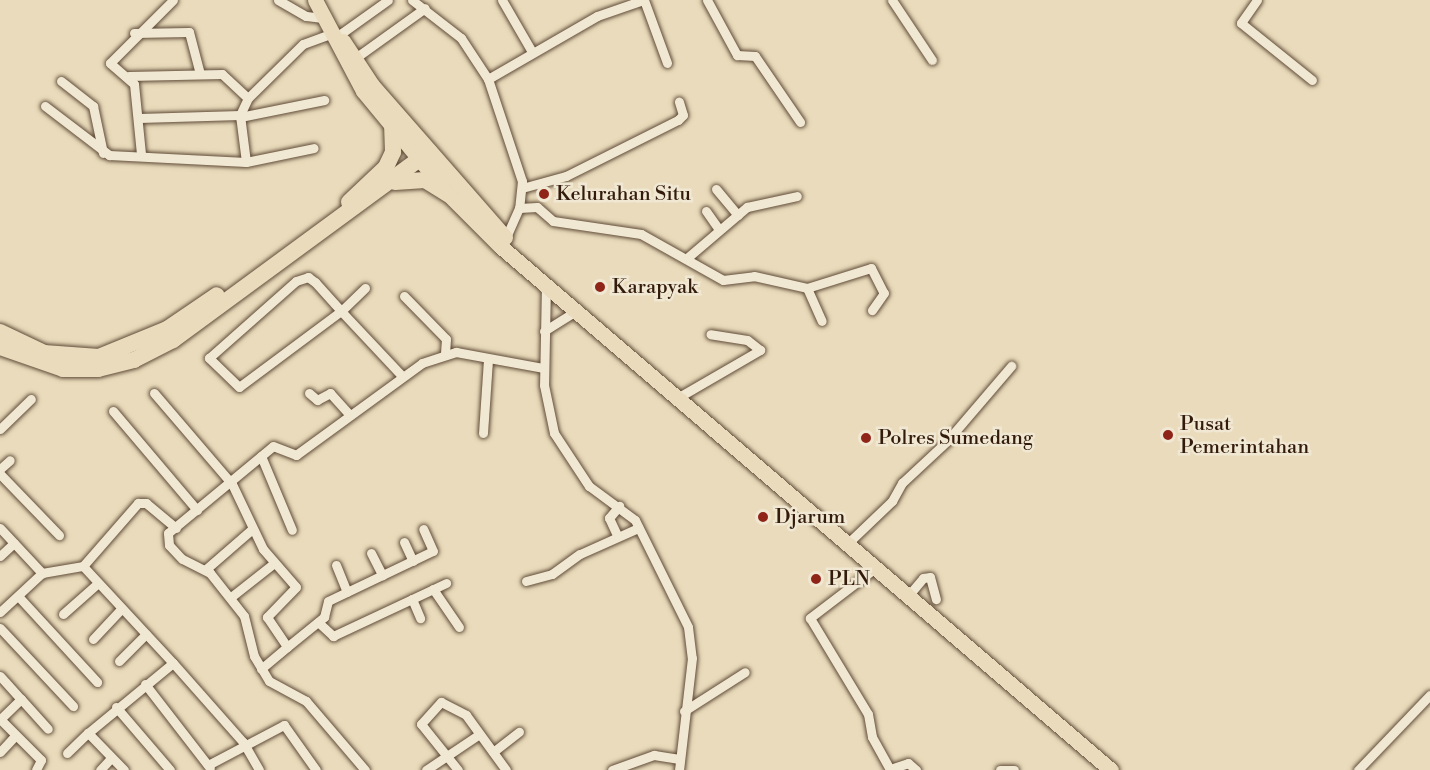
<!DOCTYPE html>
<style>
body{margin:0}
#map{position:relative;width:1430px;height:770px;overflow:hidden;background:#e9dbbb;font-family:"Libre Bodoni",serif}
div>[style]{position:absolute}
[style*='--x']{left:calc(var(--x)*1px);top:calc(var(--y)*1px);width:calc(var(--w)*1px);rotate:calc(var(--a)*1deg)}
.roads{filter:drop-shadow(0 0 2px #604b38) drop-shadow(0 0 2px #604b38)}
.minor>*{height:9px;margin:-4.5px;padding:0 4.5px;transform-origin:4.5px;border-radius:4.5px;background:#f1e8d3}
.trunk>*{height:15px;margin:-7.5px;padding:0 7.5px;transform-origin:7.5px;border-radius:7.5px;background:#e9dbbb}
.motorway>*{height:16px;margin:-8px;padding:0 8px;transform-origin:8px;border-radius:8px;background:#e9dbbb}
.dots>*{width:16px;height:16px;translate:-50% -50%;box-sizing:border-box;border:3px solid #f1e8d3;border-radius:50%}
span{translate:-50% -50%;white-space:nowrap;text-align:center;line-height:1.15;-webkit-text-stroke:5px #f1e8d3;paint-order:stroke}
.poi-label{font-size:20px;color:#331b0c}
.left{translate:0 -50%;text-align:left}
</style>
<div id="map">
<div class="roads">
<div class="minor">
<div style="--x:278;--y:0;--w:32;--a:30"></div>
<div style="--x:306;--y:16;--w:17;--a:7"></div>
<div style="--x:412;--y:0;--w:62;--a:37.8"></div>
<div style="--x:461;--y:38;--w:49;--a:56.6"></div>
<div style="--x:488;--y:79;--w:108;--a:71.6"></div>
<div style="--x:522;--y:181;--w:27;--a:96"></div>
<div style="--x:519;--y:208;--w:37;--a:114"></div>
<div style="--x:502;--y:0;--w:58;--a:59.9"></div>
<div style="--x:644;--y:0;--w:67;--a:69.9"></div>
<div style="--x:707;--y:0;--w:63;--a:61.4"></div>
<div style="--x:737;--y:55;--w:18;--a:3"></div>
<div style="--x:755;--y:56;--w:80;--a:55.7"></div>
<div style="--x:892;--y:0;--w:72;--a:56.3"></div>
<div style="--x:1257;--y:0;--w:28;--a:125"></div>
<div style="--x:1241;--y:23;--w:91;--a:38.8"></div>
<div style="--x:134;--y:33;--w:55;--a:-1"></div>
<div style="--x:189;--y:32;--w:43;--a:75.3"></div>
<div style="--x:339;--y:35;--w:60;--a:-35.5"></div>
<div style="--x:354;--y:59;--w:87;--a:-35.7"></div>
<div style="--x:129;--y:76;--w:93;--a:-1.2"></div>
<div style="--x:222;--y:74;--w:35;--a:43"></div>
<div style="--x:488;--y:79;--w:126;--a:-30"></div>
<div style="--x:597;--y:16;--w:49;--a:-19.2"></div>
<div style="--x:61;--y:81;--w:41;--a:38"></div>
<div style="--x:93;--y:106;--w:48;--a:78"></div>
<div style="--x:45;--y:106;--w:81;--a:37.4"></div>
<div style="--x:109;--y:155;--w:137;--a:2.9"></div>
<div style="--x:246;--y:162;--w:47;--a:-97.3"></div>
<div style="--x:240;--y:115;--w:19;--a:-65"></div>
<div style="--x:248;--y:98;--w:77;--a:-44.5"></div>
<div style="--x:303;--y:44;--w:29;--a:-20"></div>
<div style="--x:240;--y:117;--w:86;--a:-11.4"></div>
<div style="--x:139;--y:118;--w:101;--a:-1.7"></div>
<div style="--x:141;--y:154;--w:70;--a:-95.7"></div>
<div style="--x:134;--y:84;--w:32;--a:-139"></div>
<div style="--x:110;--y:63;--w:89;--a:-45"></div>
<div style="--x:246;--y:162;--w:69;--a:-11.6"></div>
<div style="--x:522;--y:188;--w:46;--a:-15.3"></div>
<div style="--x:566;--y:176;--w:125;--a:-26.6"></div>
<div style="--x:678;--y:120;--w:7;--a:-45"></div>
<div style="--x:683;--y:115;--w:14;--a:-107"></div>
<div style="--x:716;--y:189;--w:34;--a:50"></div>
<div style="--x:519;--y:208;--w:18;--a:-3"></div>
<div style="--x:537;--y:207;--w:21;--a:41"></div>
<div style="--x:553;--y:221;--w:89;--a:8.4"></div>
<div style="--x:641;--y:234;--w:94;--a:29.3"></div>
<div style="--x:723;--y:280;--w:31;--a:-7"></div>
<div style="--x:754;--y:276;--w:54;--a:12.8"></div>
<div style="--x:807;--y:288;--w:67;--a:-17.4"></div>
<div style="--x:871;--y:268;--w:28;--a:63"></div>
<div style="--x:884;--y:293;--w:21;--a:125"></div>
<div style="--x:706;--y:211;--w:21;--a:55"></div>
<div style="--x:687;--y:258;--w:79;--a:-40.4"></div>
<div style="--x:747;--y:207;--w:51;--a:-12.4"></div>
<div style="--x:546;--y:284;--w:101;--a:91.1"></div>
<div style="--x:544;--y:385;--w:49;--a:78.2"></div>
<div style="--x:554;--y:433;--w:64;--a:56.6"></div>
<div style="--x:589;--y:486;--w:57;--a:36.5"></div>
<div style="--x:635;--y:520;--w:119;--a:63.6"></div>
<div style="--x:688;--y:627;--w:31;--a:83"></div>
<div style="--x:692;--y:658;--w:113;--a:96.6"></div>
<div style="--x:365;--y:288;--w:33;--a:136"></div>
<div style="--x:341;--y:311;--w:127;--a:143.3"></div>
<div style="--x:239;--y:387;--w:42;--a:-136"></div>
<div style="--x:209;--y:358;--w:116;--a:-41.5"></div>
<div style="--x:296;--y:281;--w:13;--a:-18"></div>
<div style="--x:308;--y:277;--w:9;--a:36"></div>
<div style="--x:315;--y:282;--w:39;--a:48"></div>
<div style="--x:341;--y:311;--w:88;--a:46.8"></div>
<div style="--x:807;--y:288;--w:36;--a:66"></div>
<div style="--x:404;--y:296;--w:60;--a:45.7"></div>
<div style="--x:446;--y:339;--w:14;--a:94"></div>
<div style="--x:544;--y:331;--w:40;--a:-32"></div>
<div style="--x:154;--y:393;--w:120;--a:49.4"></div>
<div style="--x:232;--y:484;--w:72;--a:64.5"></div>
<div style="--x:263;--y:549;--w:50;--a:49"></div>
<div style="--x:296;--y:587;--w:42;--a:134"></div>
<div style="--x:267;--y:617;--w:36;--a:56"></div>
<div style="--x:287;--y:647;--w:34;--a:140"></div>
<div style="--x:309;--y:393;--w:11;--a:41"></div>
<div style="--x:317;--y:400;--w:15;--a:-28"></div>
<div style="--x:330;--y:393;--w:27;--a:48"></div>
<div style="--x:679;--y:397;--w:94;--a:-30.1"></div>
<div style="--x:760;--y:350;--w:16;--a:-142"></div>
<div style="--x:747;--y:340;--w:37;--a:-171"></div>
<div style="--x:113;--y:411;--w:130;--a:49.7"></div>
<div style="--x:0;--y:429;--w:43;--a:-44.1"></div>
<div style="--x:483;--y:433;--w:73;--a:-86.1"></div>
<div style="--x:261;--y:456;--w:80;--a:67.3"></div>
<div style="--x:0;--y:469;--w:13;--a:-42"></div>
<div style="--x:0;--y:474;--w:85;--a:46"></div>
<div style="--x:0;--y:528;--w:62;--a:47"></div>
<div style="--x:617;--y:535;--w:19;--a:-115"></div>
<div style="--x:609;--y:518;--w:16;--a:-50"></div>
<div style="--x:404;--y:542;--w:21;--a:65"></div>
<div style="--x:846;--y:545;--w:64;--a:-43.7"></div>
<div style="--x:892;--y:501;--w:21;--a:-61"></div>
<div style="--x:902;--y:483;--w:62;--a:-43"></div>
<div style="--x:947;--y:441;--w:99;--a:-49.5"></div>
<div style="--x:371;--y:553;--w:25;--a:63"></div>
<div style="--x:0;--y:556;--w:19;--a:-43"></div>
<div style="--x:336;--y:565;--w:29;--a:68"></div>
<div style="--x:874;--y:569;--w:81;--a:142.6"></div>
<div style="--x:810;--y:618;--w:112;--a:58.9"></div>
<div style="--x:868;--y:714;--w:23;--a:80"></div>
<div style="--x:872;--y:737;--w:38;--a:61"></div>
<div style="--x:205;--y:570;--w:61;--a:-41"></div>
<div style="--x:526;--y:581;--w:27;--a:-15"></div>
<div style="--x:552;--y:574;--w:34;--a:-36"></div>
<div style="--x:580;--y:554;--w:64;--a:-24.1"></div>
<div style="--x:433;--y:589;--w:46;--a:55.6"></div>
<div style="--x:18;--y:596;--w:117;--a:47.4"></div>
<div style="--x:908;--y:596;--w:23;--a:-50"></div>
<div style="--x:923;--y:578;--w:7;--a:-8"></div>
<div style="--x:930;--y:577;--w:23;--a:75"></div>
<div style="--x:231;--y:597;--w:55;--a:-38.3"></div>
<div style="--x:412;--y:599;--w:21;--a:67"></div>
<div style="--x:0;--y:612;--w:57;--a:-42.9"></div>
<div style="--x:42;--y:573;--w:42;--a:-9.7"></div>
<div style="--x:63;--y:614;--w:45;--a:-41.4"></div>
<div style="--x:318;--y:622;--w:21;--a:43"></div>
<div style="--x:333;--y:636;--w:125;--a:-25.1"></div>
<div style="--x:0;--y:628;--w:107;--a:46.9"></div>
<div style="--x:93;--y:639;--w:42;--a:-46.9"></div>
<div style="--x:287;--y:647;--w:48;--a:-39"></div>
<div style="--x:324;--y:617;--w:16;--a:-76"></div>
<div style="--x:328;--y:601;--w:116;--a:-25.5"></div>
<div style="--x:433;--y:551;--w:24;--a:-114"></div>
<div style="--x:119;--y:661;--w:38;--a:-45"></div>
<div style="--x:173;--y:663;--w:106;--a:48.5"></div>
<div style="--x:243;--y:742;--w:32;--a:60"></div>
<div style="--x:0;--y:676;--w:31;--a:48"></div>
<div style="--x:21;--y:699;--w:29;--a:136"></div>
<div style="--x:0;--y:719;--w:58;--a:45"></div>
<div style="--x:41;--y:760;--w:11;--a:117"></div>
<div style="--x:145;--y:684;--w:106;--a:52.3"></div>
<div style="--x:21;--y:699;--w:40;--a:48"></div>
<div style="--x:116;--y:707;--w:83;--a:49.4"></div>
<div style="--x:684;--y:711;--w:72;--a:-32.6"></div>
<div style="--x:0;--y:752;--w:22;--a:-47"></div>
<div style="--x:493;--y:752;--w:33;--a:-38"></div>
<div style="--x:67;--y:753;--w:29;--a:-44"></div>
<div style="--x:208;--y:765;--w:86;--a:-27.8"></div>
<div style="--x:284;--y:725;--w:55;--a:54.6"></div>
<div style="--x:890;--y:769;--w:19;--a:-18"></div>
<div style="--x:908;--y:763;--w:11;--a:41"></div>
<div style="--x:100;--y:770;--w:16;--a:-47"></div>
<div style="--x:124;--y:770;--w:52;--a:-134.2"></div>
<div style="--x:88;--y:733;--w:110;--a:-39.5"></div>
<div style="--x:173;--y:663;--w:132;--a:-132.9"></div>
<div style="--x:83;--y:566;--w:84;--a:-48.9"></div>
<div style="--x:138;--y:503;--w:8;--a:0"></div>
<div style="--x:146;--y:503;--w:39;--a:40"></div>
<div style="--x:365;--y:770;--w:91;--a:-130.5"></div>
<div style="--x:306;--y:701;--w:42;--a:-151.6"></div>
<div style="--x:269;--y:681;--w:29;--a:-121"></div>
<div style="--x:254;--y:656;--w:41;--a:-104"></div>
<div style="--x:244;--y:616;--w:55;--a:-128.3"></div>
<div style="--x:210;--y:573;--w:31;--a:-153"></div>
<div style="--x:182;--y:559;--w:19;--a:-133"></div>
<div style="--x:169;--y:545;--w:12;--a:-95"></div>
<div style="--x:168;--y:533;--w:136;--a:-39.6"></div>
<div style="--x:273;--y:446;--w:25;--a:21"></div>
<div style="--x:296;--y:455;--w:156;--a:-36.1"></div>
<div style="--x:422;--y:363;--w:36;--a:-18"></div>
<div style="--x:456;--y:352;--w:88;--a:10.4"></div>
<div style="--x:426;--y:770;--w:63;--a:-33.9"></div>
<div style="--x:458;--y:770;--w:59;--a:-128.8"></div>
<div style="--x:421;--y:724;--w:30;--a:-48"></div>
<div style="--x:441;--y:702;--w:28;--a:27"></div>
<div style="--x:466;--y:715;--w:68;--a:54"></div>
<div style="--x:612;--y:770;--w:45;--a:-19.7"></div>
<div style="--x:654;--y:755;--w:24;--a:9"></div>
<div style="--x:1000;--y:770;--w:14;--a:0"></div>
<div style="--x:1358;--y:770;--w:104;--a:-46.2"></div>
</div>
<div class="trunk">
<div style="--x:315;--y:0;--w:103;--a:62.2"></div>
<div style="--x:363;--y:91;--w:135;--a:50.4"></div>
<div style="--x:449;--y:195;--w:72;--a:45"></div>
<div style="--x:500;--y:246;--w:805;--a:40.62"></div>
<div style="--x:343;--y:41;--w:53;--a:56.6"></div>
<div style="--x:372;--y:85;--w:202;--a:48.8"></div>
</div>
<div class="motorway">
<div style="--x:395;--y:182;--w:30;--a:-4"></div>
<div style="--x:425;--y:180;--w:28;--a:32"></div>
<div style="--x:349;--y:202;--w:51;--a:-43.4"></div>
<div style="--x:386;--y:167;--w:17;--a:-65"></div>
<div style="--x:393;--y:152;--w:25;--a:-92"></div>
<div style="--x:0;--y:332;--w:49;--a:25.5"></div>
<div style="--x:44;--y:353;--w:55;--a:4.2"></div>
<div style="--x:99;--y:357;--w:74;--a:-22.4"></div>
<div style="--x:167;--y:329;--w:60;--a:-34.2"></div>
<div style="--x:0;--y:347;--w:67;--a:19.2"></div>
<div style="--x:63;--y:369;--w:35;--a:0"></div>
<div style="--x:98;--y:369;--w:37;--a:-14"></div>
<div style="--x:134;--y:360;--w:44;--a:-27.1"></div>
<div style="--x:173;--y:340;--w:318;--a:-36.3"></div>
</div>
</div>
<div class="dots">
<div style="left:544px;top:194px;background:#8f2418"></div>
<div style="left:600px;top:287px;background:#8f2418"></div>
<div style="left:1168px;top:435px;background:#8f2418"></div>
<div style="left:866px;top:438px;background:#8f2418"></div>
<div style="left:763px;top:517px;background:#8f2418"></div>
<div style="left:816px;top:579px;background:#8f2418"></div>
</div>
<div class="poi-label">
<span class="left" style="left:556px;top:194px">Kelurahan Situ</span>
<span class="left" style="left:612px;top:287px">Karapyak</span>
<span class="left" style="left:1180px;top:436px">Pusat<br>Pemerintahan</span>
<span class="left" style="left:878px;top:438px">Polres Sumedang</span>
<span class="left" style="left:775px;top:517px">Djarum</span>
<span class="left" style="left:828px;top:579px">PLN</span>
</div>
</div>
